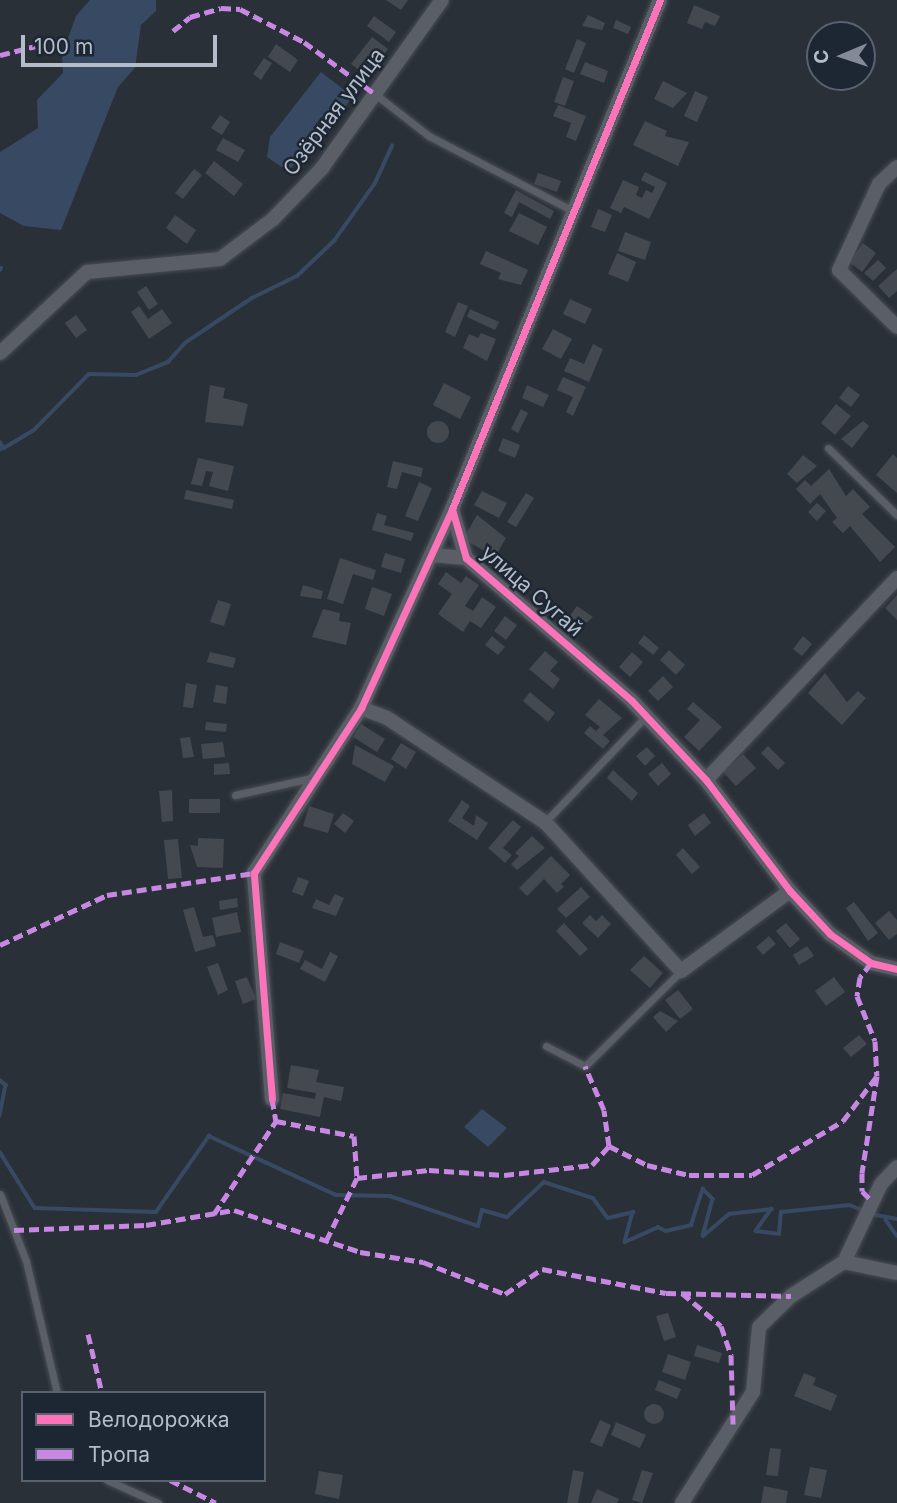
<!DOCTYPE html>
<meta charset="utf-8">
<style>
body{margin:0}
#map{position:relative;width:897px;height:1503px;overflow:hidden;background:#2a3038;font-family:Inter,sans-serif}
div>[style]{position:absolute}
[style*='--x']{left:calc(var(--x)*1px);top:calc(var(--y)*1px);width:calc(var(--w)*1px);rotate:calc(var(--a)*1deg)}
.water>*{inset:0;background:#384963}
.stream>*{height:3.5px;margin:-1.75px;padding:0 1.75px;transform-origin:1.75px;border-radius:1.75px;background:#384963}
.building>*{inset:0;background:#444950}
.round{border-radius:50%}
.roads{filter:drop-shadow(0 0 2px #484c53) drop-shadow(0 0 2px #484c53)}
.service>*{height:7px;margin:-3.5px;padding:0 3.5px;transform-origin:3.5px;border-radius:3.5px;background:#5a5e66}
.minor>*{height:14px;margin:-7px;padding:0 7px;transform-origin:7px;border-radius:7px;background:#5a5e66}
.quiet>*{height:5px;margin-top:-2.5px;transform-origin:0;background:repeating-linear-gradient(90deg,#c787e3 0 10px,transparent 0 15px)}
.cycleway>*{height:7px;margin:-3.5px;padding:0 3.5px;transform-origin:3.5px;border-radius:3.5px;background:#fb73b8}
span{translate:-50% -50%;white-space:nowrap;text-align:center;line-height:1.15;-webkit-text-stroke:5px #1d2633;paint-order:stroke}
.street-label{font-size:21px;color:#b4bcc9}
.legend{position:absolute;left:21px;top:1391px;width:245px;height:91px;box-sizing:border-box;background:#1d2633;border:2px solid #59626f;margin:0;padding:9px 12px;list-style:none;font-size:21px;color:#b4bcc9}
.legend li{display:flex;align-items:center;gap:14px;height:35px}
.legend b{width:35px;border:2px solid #59626f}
.north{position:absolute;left:806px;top:21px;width:70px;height:70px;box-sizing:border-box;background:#1d2633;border:2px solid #59626f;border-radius:50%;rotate:268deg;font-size:19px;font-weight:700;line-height:28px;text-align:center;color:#b4bcc9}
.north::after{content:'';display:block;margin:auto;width:24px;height:32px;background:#848b96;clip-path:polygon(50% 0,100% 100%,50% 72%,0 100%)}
.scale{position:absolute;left:21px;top:35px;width:196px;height:32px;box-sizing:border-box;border:4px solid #b4bcc9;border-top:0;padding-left:9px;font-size:21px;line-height:24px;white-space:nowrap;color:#b4bcc9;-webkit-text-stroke:5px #1d2633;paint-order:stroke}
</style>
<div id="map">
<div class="water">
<div style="clip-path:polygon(90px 0,156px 0,156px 11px,141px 25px,135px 68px,118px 87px,61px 230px,24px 226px,0 213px,0 152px,38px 128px,37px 100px,63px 73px,62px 55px,76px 16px)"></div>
<div style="clip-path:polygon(321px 72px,352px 96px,330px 133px,287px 171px,267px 157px,270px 137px)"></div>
<div style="clip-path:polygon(482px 1109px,507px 1128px,488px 1147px,464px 1127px)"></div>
</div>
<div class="stream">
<div style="--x:0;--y:270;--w:2;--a:-63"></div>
<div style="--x:0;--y:442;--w:7;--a:56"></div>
<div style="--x:4;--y:448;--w:4;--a:153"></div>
<div style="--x:4;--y:448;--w:35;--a:-31"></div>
<div style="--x:34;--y:430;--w:78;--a:-45.5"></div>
<div style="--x:89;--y:374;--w:47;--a:1.2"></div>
<div style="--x:136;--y:375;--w:35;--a:-22"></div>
<div style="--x:168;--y:362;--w:25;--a:-48"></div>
<div style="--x:185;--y:343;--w:81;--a:-33.9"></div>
<div style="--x:252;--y:298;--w:50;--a:-26.1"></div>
<div style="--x:297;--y:276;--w:51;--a:-43.4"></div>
<div style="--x:334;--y:241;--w:71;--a:-54.7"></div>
<div style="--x:375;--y:183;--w:41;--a:-65.3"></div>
<div style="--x:0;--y:1080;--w:8;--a:40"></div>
<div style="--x:6;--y:1085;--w:31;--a:101"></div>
<div style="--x:0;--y:1152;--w:66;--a:58"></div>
<div style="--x:35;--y:1208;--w:121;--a:1.9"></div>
<div style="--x:156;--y:1212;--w:93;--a:-55.1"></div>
<div style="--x:209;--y:1136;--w:140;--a:24.9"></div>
<div style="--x:336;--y:1195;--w:54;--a:1.1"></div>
<div style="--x:390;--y:1196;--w:93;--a:18.8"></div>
<div style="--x:478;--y:1226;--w:16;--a:-76"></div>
<div style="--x:482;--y:1210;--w:26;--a:16"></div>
<div style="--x:507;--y:1217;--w:51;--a:-43.4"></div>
<div style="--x:544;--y:1182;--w:52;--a:18.1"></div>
<div style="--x:593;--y:1198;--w:25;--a:53"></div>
<div style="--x:608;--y:1218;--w:26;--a:-13"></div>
<div style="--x:633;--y:1212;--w:31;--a:105"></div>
<div style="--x:625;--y:1242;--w:36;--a:-24"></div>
<div style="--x:658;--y:1227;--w:9;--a:27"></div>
<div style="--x:666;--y:1231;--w:26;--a:-13"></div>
<div style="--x:691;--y:1225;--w:38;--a:-72"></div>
<div style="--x:703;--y:1189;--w:14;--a:45"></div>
<div style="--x:713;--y:1199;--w:38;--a:105"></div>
<div style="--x:703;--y:1236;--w:34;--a:-40"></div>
<div style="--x:729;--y:1214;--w:43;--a:-6.6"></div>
<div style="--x:772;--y:1209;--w:27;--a:126"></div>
<div style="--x:756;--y:1231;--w:23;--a:7"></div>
<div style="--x:779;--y:1234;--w:22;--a:-85"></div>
<div style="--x:781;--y:1212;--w:69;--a:-5.8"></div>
<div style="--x:850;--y:1205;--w:15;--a:23"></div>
<div style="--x:871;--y:1214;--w:26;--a:11"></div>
<div style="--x:886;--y:1220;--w:19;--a:55"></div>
</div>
<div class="building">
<div style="clip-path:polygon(386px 0,408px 0,401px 10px)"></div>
<div style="clip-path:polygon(694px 5px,720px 16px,715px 26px,705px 22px,702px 29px,687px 23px)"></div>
<div style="clip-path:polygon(588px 15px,605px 23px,602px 30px,582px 26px)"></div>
<div style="clip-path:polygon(374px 16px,396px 32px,389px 42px,367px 26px)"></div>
<div style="clip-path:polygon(616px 20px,631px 27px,628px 34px,613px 28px)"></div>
<div style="clip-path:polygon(372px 37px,388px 49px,367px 76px,351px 64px)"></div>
<div style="clip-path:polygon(577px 39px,586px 43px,574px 73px,565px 69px)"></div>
<div style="clip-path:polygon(276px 44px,298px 60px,290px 72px,268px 57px)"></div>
<div style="clip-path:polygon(264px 58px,272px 63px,261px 80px,253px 74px)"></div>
<div style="clip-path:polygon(585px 62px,608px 71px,604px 83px,580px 74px)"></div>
<div style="clip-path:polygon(563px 77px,574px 81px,565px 106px,554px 102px)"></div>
<div style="clip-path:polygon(663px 81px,687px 93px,673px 108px,654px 99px)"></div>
<div style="clip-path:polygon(695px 91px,708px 97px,697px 122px,684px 116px)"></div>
<div style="clip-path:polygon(558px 105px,586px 116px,576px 141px,566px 137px,571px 123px,553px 116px)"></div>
<div style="clip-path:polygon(220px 115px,230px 122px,222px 135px,211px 128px)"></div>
<div style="clip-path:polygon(645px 121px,667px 131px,665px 136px,689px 142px,678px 166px,633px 145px)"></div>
<div style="clip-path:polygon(223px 138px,245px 150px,238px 162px,216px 150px)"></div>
<div style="clip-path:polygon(214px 161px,243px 184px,234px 196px,205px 173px)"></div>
<div style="clip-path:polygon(194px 169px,202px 175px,183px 199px,175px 193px)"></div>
<div style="clip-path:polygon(645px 172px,667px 183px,649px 219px,624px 207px,621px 213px,610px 208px,623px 180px,639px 187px,636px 195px,642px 198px,646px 190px,652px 193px,655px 187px,641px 180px)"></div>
<div style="clip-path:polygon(538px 173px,561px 181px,557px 192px,534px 184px)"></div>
<div style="clip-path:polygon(516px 190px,554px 211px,550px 219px,519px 202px,512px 217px,504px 213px)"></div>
<div style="clip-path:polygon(598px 209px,612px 215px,605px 232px,591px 227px)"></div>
<div style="clip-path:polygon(519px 213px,547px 227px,538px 245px,509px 231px)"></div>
<div style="clip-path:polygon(175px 215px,196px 230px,187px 244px,166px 228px)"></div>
<div style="clip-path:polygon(625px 232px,651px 242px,645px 260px,618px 251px)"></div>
<div style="clip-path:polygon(863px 243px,876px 253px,862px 272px,849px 262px)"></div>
<div style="clip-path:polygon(486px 251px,528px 270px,521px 285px,498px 279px,501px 273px,480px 264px)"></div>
<div style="clip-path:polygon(617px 253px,636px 262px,628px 282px,608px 274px)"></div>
<div style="clip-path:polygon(878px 260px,886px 268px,873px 281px,864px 273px)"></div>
<div style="clip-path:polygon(897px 269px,897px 291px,889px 298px,878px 286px)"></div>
<div style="clip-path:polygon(146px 286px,158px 304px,149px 310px,137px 292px)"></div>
<div style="clip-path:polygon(570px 299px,592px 309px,585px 324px,563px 314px)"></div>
<div style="clip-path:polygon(458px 302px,468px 306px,455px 337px,445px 332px)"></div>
<div style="clip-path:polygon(139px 306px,148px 319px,162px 309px,172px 323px,149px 339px,131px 312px)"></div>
<div style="clip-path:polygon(470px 309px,499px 322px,495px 330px,467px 317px)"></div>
<div style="clip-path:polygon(76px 315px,87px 330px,76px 338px,65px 323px)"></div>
<div style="clip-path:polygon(553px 329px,572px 339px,561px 359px,542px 349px)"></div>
<div style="clip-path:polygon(481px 333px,496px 339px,487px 361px,463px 348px,469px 334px,478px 338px)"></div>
<div style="clip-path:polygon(593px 344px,603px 349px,589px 382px,564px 371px,570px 358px,584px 364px)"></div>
<div style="clip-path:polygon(563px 377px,586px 387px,573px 416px,566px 412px,573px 397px,557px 390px)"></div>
<div style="clip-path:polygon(444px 383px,471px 397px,460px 419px,433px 405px)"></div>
<div style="clip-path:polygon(210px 385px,225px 388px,223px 398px,248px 404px,243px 426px,205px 422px)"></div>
<div style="clip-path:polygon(527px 385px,549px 395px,543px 407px,522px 398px)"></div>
<div style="clip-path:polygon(848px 386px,860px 395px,851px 407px,839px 398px)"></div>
<div style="clip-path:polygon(836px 404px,851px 416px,835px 435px,821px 423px)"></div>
<div style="clip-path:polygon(521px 409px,528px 413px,518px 433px,511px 429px)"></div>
<div style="clip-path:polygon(863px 421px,869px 426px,852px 448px,841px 439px)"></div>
<div class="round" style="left:427px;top:421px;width:22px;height:22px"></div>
<div style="clip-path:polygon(503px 438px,520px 445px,515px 458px,498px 451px)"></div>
<div style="clip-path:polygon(893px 454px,897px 458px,897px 493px,876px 475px)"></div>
<div style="clip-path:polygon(803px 455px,817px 466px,797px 483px,787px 474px)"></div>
<div style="clip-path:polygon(198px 458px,234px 466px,228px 491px,209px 486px,213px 472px,206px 471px,202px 486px,191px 484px)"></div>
<div style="clip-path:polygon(393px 461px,423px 468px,421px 477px,402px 472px,397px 489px,387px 487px)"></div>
<div style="clip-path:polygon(829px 469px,846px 496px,853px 489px,870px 507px,862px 514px,895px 547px,880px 562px,850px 526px,843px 533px,832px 522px,837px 518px,820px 494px,810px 504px,796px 489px,805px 480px,811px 486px)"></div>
<div style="clip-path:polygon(419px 482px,432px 488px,418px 521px,405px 516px)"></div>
<div style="clip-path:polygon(186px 490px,234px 500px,232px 509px,184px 499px)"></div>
<div style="clip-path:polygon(482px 491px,507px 503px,499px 518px,474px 505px)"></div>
<div style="clip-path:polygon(526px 493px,534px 498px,516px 527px,507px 522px)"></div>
<div style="clip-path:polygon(817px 503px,826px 511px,817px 521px,808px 512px)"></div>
<div style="clip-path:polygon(377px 513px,387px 516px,384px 525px,414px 533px,411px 541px,372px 530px)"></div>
<div style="clip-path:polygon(477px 515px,506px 538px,495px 557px,463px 539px)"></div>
<div style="clip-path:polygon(385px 553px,405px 559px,401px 573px,381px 567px)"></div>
<div style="clip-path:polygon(340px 558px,376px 570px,373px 580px,353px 574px,343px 604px,327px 599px)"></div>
<div style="clip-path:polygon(446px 572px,461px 583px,466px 576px,479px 585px,465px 606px,473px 611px,482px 597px,496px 607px,481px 628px,470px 621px,463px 632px,438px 614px,452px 594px,438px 584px)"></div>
<div style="clip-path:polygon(303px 585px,323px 591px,321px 599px,300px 596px)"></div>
<div style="clip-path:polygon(372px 587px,392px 594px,384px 616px,365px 609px)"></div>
<div style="clip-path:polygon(897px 595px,897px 620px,885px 608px)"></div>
<div style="clip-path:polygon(218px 600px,231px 604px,224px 626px,210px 622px)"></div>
<div style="clip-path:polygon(577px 606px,593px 617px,578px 630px,566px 621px)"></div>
<div style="clip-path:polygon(323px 609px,340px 613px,339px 621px,351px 623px,346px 645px,312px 637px)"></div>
<div style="clip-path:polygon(505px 616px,517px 625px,506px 640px,494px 631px)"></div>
<div style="clip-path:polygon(644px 635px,659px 648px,653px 655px,638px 643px)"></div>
<div style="clip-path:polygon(492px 636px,505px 647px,498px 655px,485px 645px)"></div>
<div style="clip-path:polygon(803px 636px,812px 644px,802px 656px,793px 649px)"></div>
<div style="clip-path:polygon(669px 650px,685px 665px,676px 675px,660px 660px)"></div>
<div style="clip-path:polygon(545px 651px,558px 662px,550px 671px,560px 679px,553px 689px,529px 669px)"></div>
<div style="clip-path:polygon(210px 652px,236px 658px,233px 668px,207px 662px)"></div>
<div style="clip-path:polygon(632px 652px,643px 662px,630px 677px,619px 667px)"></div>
<div style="clip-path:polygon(825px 673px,847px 702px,858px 691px,866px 698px,842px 725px,808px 693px)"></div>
<div style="clip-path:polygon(663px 676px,673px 687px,658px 701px,648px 691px)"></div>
<div style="clip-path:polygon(186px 683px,197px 685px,193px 708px,183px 707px)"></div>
<div style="clip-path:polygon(216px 685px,228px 687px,226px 704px,213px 702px)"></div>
<div style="clip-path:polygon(530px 692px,555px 713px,548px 722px,523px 701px)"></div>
<div style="clip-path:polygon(599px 699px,622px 718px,603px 735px,610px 741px,603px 749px,584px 733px,590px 726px,596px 731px,600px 727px,585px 715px)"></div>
<div style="clip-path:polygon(693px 702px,722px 727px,699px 751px,684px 737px,700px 720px,687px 709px)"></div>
<div style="clip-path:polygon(206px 722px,227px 724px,226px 732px,205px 730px)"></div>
<div style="clip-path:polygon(361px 724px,385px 739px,377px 752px,353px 737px)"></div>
<div style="clip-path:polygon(190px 737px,194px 757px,183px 758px,180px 738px)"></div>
<div style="clip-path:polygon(223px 742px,225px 757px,203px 759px,201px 744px)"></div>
<div style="clip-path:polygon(401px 743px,416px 752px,406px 769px,391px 759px)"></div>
<div style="clip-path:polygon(355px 745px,394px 766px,385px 782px,352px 764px)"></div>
<div style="clip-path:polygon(768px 746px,785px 763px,778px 770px,761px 753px)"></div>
<div style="clip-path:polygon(647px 747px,655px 756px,645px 766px,636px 756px)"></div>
<div style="clip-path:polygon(743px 754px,756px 768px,736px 786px,723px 772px)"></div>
<div style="clip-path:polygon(229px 763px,230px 774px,214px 775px,214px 764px)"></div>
<div style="clip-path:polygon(662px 763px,671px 774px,658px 786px,648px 774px)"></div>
<div style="clip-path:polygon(613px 770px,638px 793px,632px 801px,607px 778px)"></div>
<div style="clip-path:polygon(172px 790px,173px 821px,162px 822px,159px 791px)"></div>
<div style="clip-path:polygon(189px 799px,220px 799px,220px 813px,189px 813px)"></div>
<div style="clip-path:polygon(462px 800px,470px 806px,462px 818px,474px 826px,476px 815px,488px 823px,477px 840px,448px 821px)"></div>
<div style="clip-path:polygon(309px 806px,334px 814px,328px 833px,303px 826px)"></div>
<div style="clip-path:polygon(343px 813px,354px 821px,345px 833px,334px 824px)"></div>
<div style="clip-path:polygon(704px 813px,711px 823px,695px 836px,688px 825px)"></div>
<div style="clip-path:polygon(513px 820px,521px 827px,503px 848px,512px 855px,505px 863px,488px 848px)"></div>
<div style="clip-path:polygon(532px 836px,545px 848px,517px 870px,511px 864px,519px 856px,515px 853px)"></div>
<div style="clip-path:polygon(198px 838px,224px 839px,223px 868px,197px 867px,190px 845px,198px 846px)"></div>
<div style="clip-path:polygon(178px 839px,182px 878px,168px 879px,164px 840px)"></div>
<div style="clip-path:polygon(683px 848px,700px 867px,692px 874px,676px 855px)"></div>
<div style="clip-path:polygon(551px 856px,570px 875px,561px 884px,564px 887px,557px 893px,544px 879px,527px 896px,519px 888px)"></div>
<div style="clip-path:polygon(298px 877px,309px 881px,303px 896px,292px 892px)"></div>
<div style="clip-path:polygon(581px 887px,590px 897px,566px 918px,557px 909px)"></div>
<div style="clip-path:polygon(335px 894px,344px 898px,336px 916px,312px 908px,316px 899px,329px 905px)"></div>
<div style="clip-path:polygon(237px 898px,238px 907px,220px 910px,219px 901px)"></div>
<div style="clip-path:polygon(854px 902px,878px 933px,868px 941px,846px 908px)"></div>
<div style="clip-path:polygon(194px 907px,203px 937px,213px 935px,216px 946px,195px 952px,183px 910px)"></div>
<div style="clip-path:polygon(889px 911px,897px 920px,897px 934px,889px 940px,875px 923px)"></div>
<div style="clip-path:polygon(237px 912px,241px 932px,216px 937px,212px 918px)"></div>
<div style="clip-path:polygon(590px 915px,596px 921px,602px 915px,611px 924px,598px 938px,582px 923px)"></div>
<div style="clip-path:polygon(564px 923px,588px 949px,580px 956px,556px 931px)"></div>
<div style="clip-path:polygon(786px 923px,800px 939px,790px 948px,776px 931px)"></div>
<div style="clip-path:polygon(769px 936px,776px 944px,763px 955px,756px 947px)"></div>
<div style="clip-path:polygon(280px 942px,304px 951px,299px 963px,276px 954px)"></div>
<div style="clip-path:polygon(807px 946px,814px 956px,799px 965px,793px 955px)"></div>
<div style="clip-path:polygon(330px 952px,338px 956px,325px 982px,300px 969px,305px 960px,322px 969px)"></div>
<div style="clip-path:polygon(644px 956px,663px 973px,650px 988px,630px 970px)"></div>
<div style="clip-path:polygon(218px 963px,228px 990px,218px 995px,207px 967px)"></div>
<div style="clip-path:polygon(247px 977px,256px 999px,243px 1004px,235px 981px)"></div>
<div style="clip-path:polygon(834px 977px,845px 992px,826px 1006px,815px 991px)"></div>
<div style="clip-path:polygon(678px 990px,693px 1009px,680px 1019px,665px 1000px)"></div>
<div style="clip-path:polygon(660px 1011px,678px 1021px,666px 1032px,653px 1017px)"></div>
<div style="clip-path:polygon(859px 1035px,867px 1044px,851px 1057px,843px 1048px)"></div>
<div style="clip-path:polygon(291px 1065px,319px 1070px,316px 1082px,344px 1087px,341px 1101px,324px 1097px,320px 1117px,280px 1109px,283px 1093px,315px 1099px,316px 1093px,287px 1088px)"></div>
<div style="clip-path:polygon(668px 1313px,676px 1337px,664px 1341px,656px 1316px)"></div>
<div style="clip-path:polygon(697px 1345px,722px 1353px,719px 1363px,694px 1356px)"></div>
<div style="clip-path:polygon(668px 1354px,691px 1362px,685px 1380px,662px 1372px)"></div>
<div style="clip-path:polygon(804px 1373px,816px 1378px,813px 1385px,837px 1395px,831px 1411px,794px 1396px)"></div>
<div style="clip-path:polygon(659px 1380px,681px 1389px,677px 1399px,655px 1390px)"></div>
<div class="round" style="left:644px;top:1404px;width:20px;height:20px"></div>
<div style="clip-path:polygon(600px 1420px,611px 1425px,602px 1447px,590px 1442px)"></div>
<div style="clip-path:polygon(616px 1422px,646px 1435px,640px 1448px,611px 1435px)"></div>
<div style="clip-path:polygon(770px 1448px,781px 1449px,778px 1476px,766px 1475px)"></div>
<div style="clip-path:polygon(810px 1467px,827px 1470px,821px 1498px,804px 1495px)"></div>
<div style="clip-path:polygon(573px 1470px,584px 1472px,578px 1503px,567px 1503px)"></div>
<div style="clip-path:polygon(642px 1470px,653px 1473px,642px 1503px,632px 1500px)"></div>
<div style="clip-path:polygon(319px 1471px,343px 1475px,339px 1499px,315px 1494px)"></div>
<div style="clip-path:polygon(764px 1486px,788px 1491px,786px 1503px,761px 1503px)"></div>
<div style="clip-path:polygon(597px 1489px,619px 1499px,617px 1503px,591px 1503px)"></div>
</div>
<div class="roads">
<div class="service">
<div style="--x:375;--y:94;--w:68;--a:37.9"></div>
<div style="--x:429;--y:136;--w:162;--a:27.5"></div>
<div style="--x:828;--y:448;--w:96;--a:44.2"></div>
<div style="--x:235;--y:795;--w:78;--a:-12.6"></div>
<div style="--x:545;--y:822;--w:146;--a:-46.4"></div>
<div style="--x:546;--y:1046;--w:44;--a:27.1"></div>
<div style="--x:585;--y:1066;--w:135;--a:-44.7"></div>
<div style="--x:0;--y:1194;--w:72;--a:68.8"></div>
<div style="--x:26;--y:1261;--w:136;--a:76.8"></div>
<div style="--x:107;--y:1480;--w:56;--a:24.3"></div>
</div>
<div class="minor">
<div style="--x:897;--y:167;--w:25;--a:137"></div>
<div style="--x:879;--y:184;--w:95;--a:114.9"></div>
<div style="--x:839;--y:270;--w:81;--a:44.5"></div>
<div style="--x:0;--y:353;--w:119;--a:-43"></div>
<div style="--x:87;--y:272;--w:134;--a:-5.6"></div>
<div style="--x:220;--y:259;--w:66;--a:-37"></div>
<div style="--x:273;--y:219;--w:71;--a:-46.1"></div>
<div style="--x:322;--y:168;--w:206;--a:-54.5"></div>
<div style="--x:452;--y:509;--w:51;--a:74.1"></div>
<div style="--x:466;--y:558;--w:219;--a:40.7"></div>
<div style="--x:632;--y:701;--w:108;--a:46.9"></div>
<div style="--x:706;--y:780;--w:139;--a:52.9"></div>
<div style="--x:790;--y:891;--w:59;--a:47.1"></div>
<div style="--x:830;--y:934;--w:50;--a:35.3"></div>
<div style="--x:871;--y:963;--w:27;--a:13"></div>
<div style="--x:431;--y:555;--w:35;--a:5"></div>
<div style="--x:361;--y:708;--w:28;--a:21"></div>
<div style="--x:387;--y:718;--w:189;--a:33.4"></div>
<div style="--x:545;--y:822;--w:202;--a:47.6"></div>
<div style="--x:681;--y:971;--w:135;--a:-36.3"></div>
<div style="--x:706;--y:780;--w:278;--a:-46.6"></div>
<div style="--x:272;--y:1099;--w:227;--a:-94.6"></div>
<div style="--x:254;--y:873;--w:197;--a:-57"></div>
<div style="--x:361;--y:708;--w:219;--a:-65.4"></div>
<div style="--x:452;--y:509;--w:550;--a:-67.77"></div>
<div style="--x:844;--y:1262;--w:54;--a:11.7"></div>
<div style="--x:682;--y:1503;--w:132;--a:-57.4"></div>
<div style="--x:753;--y:1392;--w:65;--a:-84.7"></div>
<div style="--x:759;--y:1327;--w:45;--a:-44.1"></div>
<div style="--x:791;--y:1296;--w:63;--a:-32.7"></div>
<div style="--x:844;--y:1262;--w:86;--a:-64.6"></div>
<div style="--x:881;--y:1184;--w:23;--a:-47"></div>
</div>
</div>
<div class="quiet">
<div style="--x:173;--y:31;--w:22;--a:-39"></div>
<div style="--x:190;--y:17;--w:32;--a:-16"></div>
<div style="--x:221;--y:8;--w:19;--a:3"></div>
<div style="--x:240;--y:9;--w:72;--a:27.3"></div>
<div style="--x:304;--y:42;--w:88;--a:36.2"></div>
<div style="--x:0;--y:55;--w:36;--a:-14"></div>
<div style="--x:0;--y:945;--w:118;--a:-25"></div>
<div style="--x:107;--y:895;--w:149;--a:-8.5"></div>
<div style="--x:871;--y:963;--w:18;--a:128"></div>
<div style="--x:860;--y:977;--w:19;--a:99"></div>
<div style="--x:857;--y:996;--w:48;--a:68.2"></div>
<div style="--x:875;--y:1041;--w:35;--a:87"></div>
<div style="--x:877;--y:1076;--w:98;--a:98.8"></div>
<div style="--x:862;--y:1173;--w:18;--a:90"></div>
<div style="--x:862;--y:1191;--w:14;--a:45"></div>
<div style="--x:272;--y:1099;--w:22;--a:80"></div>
<div style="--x:276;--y:1121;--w:79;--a:10.9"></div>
<div style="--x:354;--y:1136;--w:42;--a:85.9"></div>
<div style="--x:357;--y:1178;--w:70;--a:116.2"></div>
<div style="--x:609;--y:1146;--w:42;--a:26.6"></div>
<div style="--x:647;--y:1165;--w:43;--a:13.4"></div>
<div style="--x:689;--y:1175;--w:63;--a:0"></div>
<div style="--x:752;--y:1175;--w:106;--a:-30.7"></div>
<div style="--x:843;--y:1121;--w:56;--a:-52.9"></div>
<div style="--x:357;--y:1178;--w:72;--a:-6.3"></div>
<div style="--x:429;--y:1170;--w:75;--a:3.8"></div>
<div style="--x:504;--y:1175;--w:89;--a:-6.5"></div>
<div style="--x:592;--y:1165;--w:25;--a:-48"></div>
<div style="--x:609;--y:1146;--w:36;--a:-98"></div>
<div style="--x:604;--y:1110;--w:48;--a:-113.4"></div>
<div style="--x:214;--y:1214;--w:112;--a:-56.3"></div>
<div style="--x:14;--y:1230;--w:132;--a:-2.2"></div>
<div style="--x:146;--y:1225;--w:89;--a:-9.7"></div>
<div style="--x:234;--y:1210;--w:133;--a:18.4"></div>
<div style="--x:360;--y:1252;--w:64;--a:9"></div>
<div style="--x:423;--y:1262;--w:88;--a:21.3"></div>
<div style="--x:505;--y:1294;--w:45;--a:-34"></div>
<div style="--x:542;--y:1269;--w:126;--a:11"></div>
<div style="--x:666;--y:1293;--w:125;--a:1.4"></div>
<div style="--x:682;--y:1293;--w:51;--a:40.2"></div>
<div style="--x:721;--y:1326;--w:31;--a:71"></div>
<div style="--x:731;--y:1355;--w:69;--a:88.3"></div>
<div style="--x:88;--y:1334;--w:61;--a:76.7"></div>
<div style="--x:170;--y:1480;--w:51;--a:26.6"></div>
</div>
<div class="cycleway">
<div style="--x:452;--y:509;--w:51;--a:74.1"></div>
<div style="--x:466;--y:558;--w:219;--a:40.7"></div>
<div style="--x:632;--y:701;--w:108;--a:46.9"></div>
<div style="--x:706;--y:780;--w:139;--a:52.9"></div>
<div style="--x:790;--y:891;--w:59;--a:47.1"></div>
<div style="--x:830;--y:934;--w:50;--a:35.3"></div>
<div style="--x:871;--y:963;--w:27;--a:13"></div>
<div style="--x:272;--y:1099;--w:227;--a:-94.6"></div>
<div style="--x:254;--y:873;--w:197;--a:-57"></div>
<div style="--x:361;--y:708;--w:219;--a:-65.4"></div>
<div style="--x:452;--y:509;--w:550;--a:-67.77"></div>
</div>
<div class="street-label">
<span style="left:334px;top:112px;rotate:-53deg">Озёрная улица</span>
<span style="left:532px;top:591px;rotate:41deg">улица Сугай</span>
</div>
<ul class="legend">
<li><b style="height:9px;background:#fb73b8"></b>Велодорожка</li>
<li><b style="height:9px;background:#c787e3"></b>Тропа</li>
</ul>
<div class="north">С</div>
<div class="scale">100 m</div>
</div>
